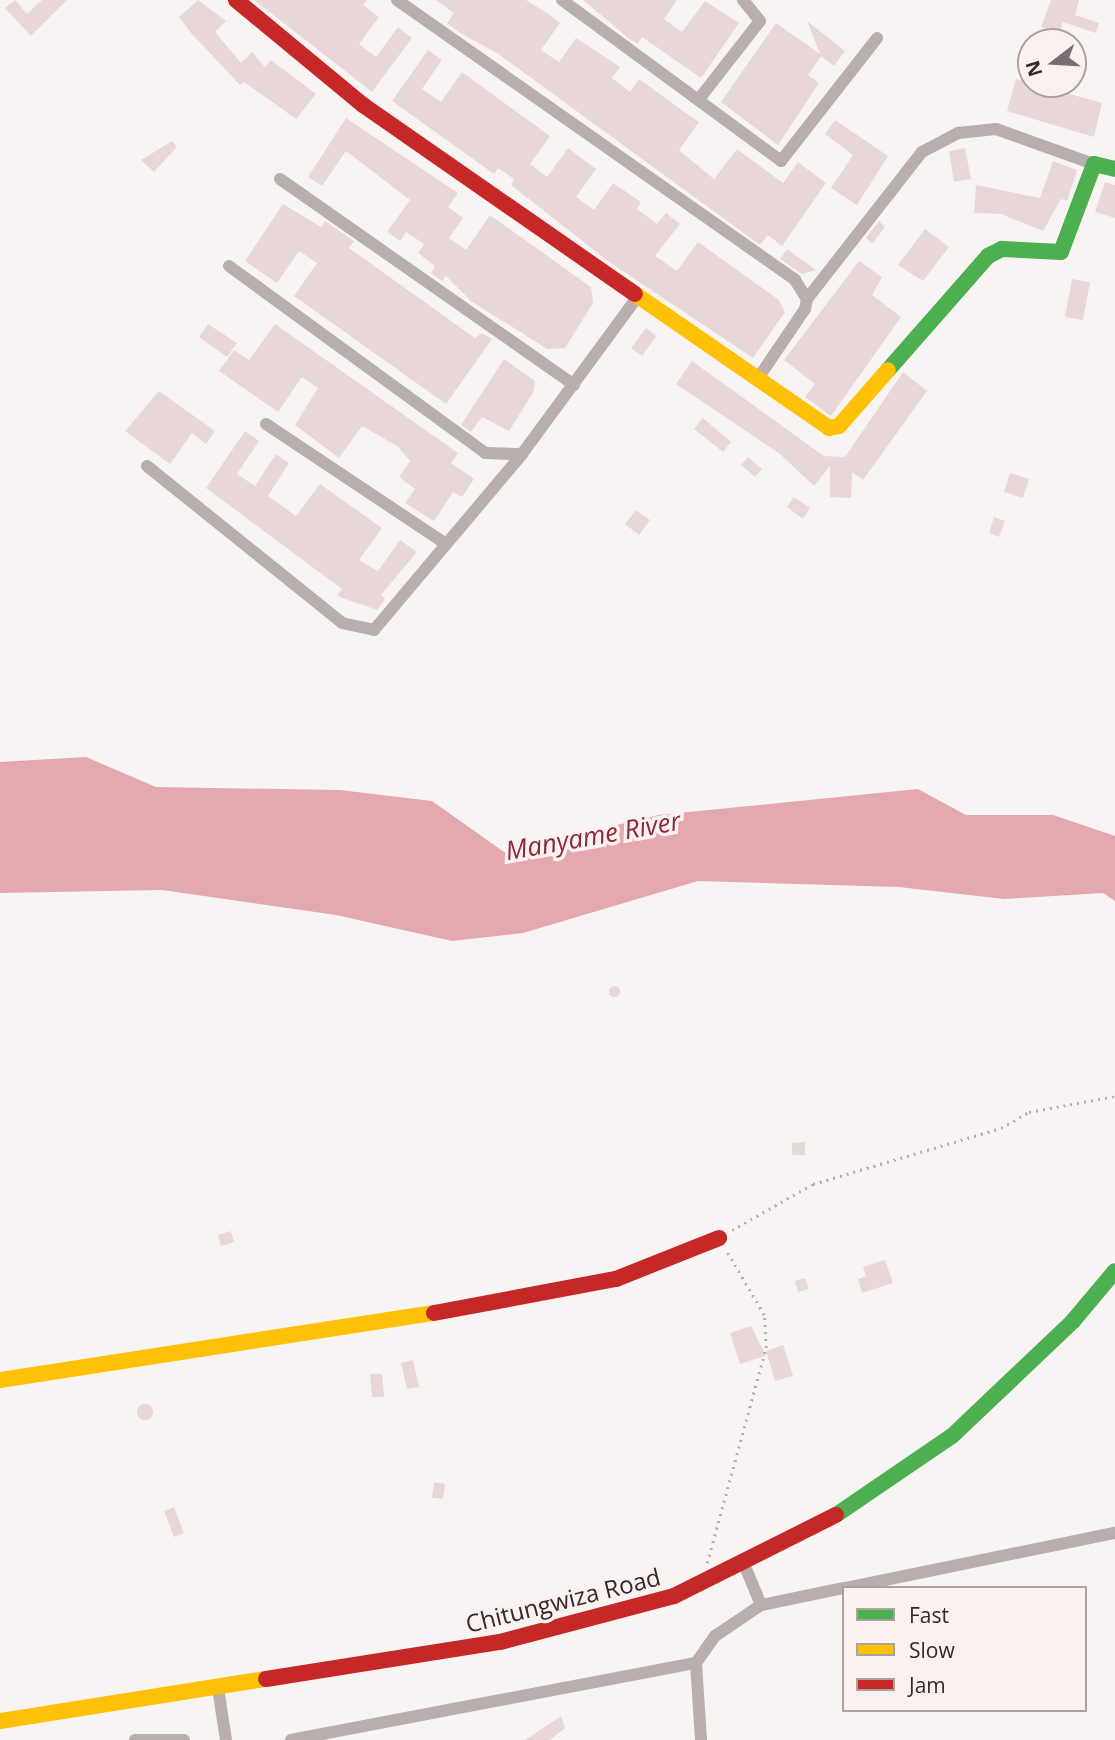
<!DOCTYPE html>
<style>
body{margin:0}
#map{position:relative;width:1115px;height:1740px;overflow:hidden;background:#f9f4f4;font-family:"Open Sans",sans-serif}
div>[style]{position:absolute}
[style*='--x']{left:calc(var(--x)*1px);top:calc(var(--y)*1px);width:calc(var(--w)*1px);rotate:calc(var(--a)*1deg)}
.water>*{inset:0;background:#e3a9ae}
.building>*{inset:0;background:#e9d7d8}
.round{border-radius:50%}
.path>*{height:2.5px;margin-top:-1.25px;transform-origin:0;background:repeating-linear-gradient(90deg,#b8aeaf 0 2px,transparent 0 7px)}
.street>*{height:12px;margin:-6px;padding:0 6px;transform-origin:6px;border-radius:6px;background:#b9aeae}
.fast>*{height:16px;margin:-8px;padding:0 8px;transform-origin:8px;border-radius:8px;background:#4caf50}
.slow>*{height:16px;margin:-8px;padding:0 8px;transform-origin:8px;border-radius:8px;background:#ffc107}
.jam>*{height:16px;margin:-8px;padding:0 8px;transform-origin:8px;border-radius:8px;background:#c62828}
span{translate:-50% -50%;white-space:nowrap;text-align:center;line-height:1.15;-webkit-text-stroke:7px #fcf1f1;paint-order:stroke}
.street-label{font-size:24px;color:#332929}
.water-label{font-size:26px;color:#882a3a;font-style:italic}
.legend{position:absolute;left:842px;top:1586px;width:245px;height:126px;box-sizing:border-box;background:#fcf1f1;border:2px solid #aca1a1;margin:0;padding:9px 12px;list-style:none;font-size:21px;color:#332929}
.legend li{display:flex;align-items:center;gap:14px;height:35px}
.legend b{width:35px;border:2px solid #aca1a1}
.north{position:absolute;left:1017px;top:28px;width:70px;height:70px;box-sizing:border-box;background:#fcf1f1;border:2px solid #aca1a1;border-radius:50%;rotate:253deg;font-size:19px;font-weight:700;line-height:28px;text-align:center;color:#332929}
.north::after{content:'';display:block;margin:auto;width:24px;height:32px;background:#787070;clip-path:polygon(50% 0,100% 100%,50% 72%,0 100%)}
</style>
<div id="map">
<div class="water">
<div style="clip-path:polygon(86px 757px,156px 787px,340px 790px,432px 801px,504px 852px,659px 815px,918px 789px,966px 815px,1053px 815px,1115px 836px,1115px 901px,1103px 893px,1004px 899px,899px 887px,698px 881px,523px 933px,452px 941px,336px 915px,162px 890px,0 893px,0 762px)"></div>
</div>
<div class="building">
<div style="clip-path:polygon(15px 0,27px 14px,42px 0,67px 0,31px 36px,5px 8px)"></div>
<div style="clip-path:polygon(198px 0,226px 21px,215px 32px,241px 63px,252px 52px,265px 67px,271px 60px,316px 94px,296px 119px,244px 82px,240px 85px,191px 33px,179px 17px)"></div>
<div style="clip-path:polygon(254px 0,367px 0,363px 5px,379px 17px,359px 44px,376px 57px,398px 27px,412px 38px,372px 92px)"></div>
<div style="clip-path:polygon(436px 0,526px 0,547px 13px,560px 23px,541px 50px,559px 62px,576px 38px,620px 67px,612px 78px,630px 92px,639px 79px,683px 111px,699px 122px,679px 150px,714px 179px,737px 149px,783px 183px,798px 162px,826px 183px,782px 246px,768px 235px,760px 245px,497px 53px,460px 33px,447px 23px,454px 13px)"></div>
<div style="clip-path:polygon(583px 0,677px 0,664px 19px,682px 32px,705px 1px,739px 23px,701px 78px,642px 37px,638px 44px,628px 38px)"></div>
<div style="clip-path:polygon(1051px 0,1079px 0,1075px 15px,1099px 23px,1096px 33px,1063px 22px,1059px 34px,1041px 27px)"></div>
<div style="clip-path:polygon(807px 21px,845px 51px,834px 66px,821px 56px,808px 75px,819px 83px,778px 145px,721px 102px,776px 23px,820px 54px)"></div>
<div style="clip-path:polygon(428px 50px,442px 60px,422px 89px,441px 102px,462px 72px,550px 136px,530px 164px,547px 177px,568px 148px,596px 169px,576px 197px,594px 210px,613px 183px,641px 202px,637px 209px,657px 224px,666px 213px,680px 224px,655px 256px,677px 271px,698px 242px,779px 300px,785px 312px,753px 358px,609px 262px,511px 185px,514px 179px,498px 168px,494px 174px,392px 101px)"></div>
<div style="clip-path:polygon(1016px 79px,1102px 103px,1094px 137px,1007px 111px)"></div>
<div style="clip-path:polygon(346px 118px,458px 193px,448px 207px,463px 218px,449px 238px,466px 250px,490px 215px,591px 287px,593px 303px,565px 348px,547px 349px,471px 301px,446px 276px,442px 281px,431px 273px,435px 266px,418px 253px,424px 244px,406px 232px,400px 241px,387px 232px,410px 200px,346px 151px,322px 186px,308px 177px)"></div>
<div style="clip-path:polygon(835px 120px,888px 156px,857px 205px,831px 188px,853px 155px,825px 134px)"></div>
<div style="clip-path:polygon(172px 141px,177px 147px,154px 172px,141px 160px)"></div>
<div style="clip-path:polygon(965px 148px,971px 179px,954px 182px,949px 151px)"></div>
<div style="clip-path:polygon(1053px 161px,1077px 170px,1067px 201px,1061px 199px,1043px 231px,1001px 214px,974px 213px,976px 185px,1040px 198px)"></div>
<div style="clip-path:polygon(1105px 182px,1115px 185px,1115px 218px,1095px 212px)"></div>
<div style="clip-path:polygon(283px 204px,321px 227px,325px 221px,354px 241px,349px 248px,475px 338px,482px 333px,492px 339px,446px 404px,294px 296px,317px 263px,299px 251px,277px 283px,245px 261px)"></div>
<div style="clip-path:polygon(879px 221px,885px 227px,872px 244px,866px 238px)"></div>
<div style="clip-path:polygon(925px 229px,949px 247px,923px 281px,898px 265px)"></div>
<div style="clip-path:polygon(787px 249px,816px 270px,802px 274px,780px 259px)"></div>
<div style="clip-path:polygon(859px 261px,882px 277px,872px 295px,901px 317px,831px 416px,805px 397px,815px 384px,784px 360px)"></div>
<div style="clip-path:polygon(1072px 279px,1090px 282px,1083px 320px,1065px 317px)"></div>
<div style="clip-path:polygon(208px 324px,237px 343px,227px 357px,199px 337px)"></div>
<div style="clip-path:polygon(275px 324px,458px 453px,451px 463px,474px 479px,462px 497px,453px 492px,434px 521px,405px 503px,415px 489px,399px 477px,410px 461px,397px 446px,362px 426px,339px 458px,295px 425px,318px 388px,302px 377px,278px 412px,219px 371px,234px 350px,249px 360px)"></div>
<div style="clip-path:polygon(646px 328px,656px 336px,642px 356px,631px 348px)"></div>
<div style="clip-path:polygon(504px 359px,535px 381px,534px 391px,509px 431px,482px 417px,471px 432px,461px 425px)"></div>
<div style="clip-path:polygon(692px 361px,824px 456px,845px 457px,903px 372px,927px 391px,863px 480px,852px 472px,851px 498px,830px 497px,830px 466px,814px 486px,780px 454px,676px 384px)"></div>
<div style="clip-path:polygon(159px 391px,215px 431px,206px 444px,192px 433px,170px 464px,125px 431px)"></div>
<div style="clip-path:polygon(703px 418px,731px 442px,723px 452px,694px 429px)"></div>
<div style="clip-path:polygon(245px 431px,259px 441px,237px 474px,255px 486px,276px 454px,289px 463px,268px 496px,296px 516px,320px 484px,382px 528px,359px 560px,378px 571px,400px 540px,417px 552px,381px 595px,385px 599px,377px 610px,337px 596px,342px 589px,206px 488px)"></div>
<div style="clip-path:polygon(748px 457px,762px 469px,755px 477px,741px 465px)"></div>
<div style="clip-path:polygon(1010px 473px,1029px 479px,1023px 498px,1004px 492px)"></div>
<div style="clip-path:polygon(794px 497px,810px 508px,803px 519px,787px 507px)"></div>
<div style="clip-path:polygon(636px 510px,650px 520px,639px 535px,625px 524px)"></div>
<div style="clip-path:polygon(994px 517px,1005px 521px,999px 537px,989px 533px)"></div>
<div class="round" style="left:608.5px;top:985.5px;width:11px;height:11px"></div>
<div style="clip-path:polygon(805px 1142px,805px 1155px,792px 1155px,792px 1143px)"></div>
<div style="clip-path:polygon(231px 1231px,234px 1242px,221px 1246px,218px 1235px)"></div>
<div style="clip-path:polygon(885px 1260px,893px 1283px,862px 1293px,858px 1279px,866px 1276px,863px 1267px)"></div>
<div style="clip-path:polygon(805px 1278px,809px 1289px,798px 1292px,795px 1281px)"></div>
<div style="clip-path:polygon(751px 1326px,766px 1356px,740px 1364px,730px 1333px)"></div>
<div style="clip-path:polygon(783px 1345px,793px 1376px,775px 1381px,766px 1351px)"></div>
<div style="clip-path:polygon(413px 1360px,419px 1387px,407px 1389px,401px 1363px)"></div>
<div style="clip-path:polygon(370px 1374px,382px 1374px,384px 1397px,372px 1397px)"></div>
<div class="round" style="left:137px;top:1404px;width:16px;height:16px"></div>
<div style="clip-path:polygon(434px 1482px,445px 1484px,443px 1499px,432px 1498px)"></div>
<div style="clip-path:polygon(174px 1507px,184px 1533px,174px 1537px,164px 1511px)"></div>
<div style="clip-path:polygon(561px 1716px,565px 1728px,550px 1740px,525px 1740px)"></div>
</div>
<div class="path">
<div style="--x:732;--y:1230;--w:93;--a:-29.6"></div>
<div style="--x:813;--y:1184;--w:196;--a:-16.6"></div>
<div style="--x:1001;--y:1128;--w:32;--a:-30"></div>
<div style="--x:1029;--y:1112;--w:87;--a:-10.5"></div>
<div style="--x:707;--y:1563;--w:223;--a:-74.7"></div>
<div style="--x:766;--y:1348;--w:33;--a:-93"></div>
<div style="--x:764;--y:1315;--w:73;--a:-120.4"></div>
</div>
<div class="street">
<div style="--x:397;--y:0;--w:487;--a:35.1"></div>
<div style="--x:795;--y:280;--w:22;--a:58"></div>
<div style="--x:807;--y:299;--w:10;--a:101"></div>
<div style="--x:805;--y:309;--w:82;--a:124.1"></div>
<div style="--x:562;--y:0;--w:272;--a:36.3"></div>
<div style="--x:781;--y:161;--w:156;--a:-52"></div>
<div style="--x:699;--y:99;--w:99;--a:-52"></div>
<div style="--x:760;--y:21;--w:27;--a:-129"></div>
<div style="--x:280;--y:179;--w:359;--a:35"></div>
<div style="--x:229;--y:266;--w:317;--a:36.1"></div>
<div style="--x:485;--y:453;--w:37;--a:2"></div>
<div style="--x:807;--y:299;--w:187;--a:-52"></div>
<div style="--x:922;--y:152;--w:41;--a:-27.8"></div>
<div style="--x:958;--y:133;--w:38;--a:-6"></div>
<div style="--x:996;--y:129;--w:104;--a:19.7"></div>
<div style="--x:266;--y:424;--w:216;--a:33.7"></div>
<div style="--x:147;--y:466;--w:250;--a:38.8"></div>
<div style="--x:342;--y:623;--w:33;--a:12"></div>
<div style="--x:374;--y:630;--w:230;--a:-49.9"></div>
<div style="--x:522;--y:454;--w:197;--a:-53.7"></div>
<div style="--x:846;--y:1588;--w:275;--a:-11.6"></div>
<div style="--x:761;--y:1605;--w:85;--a:-11.6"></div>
<div style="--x:218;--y:1688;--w:53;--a:81.3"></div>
<div style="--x:135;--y:1740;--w:49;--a:0"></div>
<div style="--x:291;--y:1740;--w:412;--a:-10.8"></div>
<div style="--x:701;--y:1740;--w:77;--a:-93.7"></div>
<div style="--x:696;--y:1663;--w:33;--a:-55"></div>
<div style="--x:715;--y:1636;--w:55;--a:-34"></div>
<div style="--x:761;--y:1605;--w:44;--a:-112.5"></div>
</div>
<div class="fast">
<div style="--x:888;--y:370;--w:152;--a:-48.7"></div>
<div style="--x:988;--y:256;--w:16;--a:-27"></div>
<div style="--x:1002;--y:249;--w:59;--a:2.9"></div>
<div style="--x:1061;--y:252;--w:94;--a:-69.4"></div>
<div style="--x:1094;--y:164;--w:22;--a:13"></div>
<div style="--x:836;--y:1515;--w:140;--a:-34.3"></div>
<div style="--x:952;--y:1436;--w:167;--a:-43.5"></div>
<div style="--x:1073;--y:1321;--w:65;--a:-50"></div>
</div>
<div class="slow">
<div style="--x:635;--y:294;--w:236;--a:34.6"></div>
<div style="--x:829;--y:428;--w:10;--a:-11"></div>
<div style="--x:839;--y:426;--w:74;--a:-48.8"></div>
<div style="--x:0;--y:1380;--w:439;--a:-8.8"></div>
<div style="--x:0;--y:1721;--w:269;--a:-9"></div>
</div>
<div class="jam">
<div style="--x:236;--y:0;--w:165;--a:39.6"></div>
<div style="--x:363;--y:105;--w:331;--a:34.8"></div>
<div style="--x:434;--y:1313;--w:185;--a:-10.6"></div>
<div style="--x:616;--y:1279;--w:111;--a:-21.7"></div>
<div style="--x:266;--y:1679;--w:237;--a:-9"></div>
<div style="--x:500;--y:1642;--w:180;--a:-14.8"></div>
<div style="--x:674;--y:1596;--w:181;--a:-26.6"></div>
</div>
<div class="street-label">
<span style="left:563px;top:1600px;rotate:-14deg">Chitungwiza Road</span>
</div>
<div class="water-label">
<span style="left:593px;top:836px;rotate:-10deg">Manyame River</span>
</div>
<ul class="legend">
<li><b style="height:9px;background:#4caf50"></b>Fast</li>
<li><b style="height:9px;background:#ffc107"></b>Slow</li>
<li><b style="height:9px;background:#c62828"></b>Jam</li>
</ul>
<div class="north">N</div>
</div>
